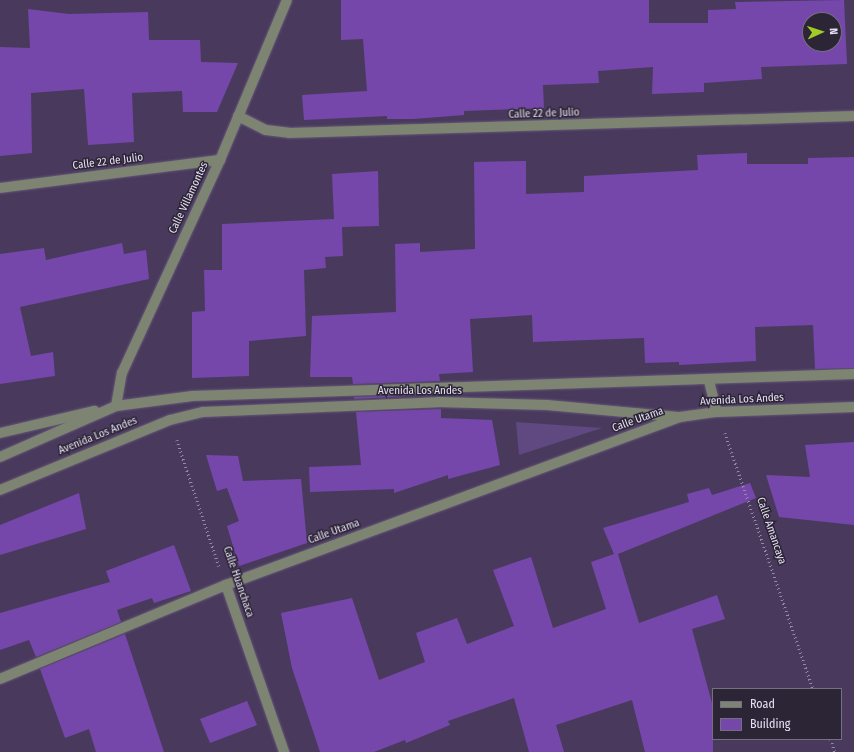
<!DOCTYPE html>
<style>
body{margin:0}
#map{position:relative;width:854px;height:752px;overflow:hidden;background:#493a5d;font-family:"Fira Sans Condensed",sans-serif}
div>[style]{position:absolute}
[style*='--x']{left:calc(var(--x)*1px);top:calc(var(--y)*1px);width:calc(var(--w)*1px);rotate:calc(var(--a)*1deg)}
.green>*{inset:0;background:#604880}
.building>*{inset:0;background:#7547aa}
.path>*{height:2.5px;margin-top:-1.25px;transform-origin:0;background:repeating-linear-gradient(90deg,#968ba7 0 1px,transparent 0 4px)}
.roads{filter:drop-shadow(0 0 1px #655878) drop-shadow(0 0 1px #655878)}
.minor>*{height:10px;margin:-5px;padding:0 5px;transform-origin:5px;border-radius:5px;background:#7d8472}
span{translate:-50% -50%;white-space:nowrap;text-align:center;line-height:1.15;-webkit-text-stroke:3px #2c2535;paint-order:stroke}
.street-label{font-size:11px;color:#e6def4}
.legend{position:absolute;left:712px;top:688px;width:130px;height:52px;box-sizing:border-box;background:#2c2535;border:1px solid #766f81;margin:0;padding:5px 7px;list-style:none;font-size:12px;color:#e6def4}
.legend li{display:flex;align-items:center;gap:8px;height:20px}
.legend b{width:20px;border:1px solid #766f81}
.north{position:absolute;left:802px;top:12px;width:40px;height:40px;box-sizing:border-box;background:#2c2535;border:1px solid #766f81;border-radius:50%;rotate:87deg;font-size:11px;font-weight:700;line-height:16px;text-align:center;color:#e6def4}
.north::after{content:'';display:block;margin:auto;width:14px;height:18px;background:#a3c926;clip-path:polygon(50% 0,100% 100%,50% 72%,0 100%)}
</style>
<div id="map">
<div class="green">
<div style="clip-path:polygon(516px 422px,602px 428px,519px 455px)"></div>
</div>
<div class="building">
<div style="clip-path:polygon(evenodd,341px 0,649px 0,649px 23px,708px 23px,708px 10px,736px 9px,735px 2px,844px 0,847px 64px,761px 67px,762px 79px,704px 83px,704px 92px,652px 94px,653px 67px,598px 71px,599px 83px,543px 85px,544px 108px,464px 111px,464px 115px,413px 119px,387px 119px,387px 116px,304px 120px,302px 95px,367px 91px,363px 39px,341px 40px,341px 0,810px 20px,834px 20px,834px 44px,810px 44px,810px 20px)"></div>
<div style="clip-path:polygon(28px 9px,69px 14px,148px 12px,149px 40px,200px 40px,201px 62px,238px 63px,217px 112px,183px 112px,182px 91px,132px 93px,134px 142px,88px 145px,84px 89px,31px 93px,32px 153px,0 156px,0 47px,30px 48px)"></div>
<div style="clip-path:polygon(747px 153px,747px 164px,808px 164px,808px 158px,854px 157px,854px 368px,815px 369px,813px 325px,755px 327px,756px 361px,679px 365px,679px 362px,645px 363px,644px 338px,533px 342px,532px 315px,470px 319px,473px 372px,439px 374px,440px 381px,353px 384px,352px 377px,310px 377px,312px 316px,396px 312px,395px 244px,420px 243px,420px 252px,475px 249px,474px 162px,526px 161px,526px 194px,584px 192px,584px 176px,698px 170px,697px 155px)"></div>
<div style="clip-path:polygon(378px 171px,379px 226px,342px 227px,343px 256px,325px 257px,326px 268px,304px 270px,306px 336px,249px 341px,249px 376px,192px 378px,192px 312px,205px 311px,204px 270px,222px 270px,222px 224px,334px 219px,332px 174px)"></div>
<div style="clip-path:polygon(122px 243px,124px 254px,146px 250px,149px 279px,20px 307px,31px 356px,53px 352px,55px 376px,0 384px,0 254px,44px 248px,46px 260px)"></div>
<div style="clip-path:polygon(440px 394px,354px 399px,354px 397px)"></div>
<div style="clip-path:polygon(441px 409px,441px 418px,492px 420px,500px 465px,448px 479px,448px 475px,394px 493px,394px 489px,310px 492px,309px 467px,361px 465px,356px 412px)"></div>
<div style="clip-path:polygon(854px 442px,854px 525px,779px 517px,766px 475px,810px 477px,805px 445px)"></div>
<div style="clip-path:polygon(206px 455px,238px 456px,243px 481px,301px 479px,307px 543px,239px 566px,227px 526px,239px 521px,227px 488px,217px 491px)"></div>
<div style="clip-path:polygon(750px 483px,756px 498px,618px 554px,639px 623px,717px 595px,725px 619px,692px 629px,713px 707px,713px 752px,645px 752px,632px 700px,556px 725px,564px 752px,529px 752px,514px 698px,448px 721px,450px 725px,406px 743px,405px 740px,374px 752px,320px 752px,292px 668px,281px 613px,352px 598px,379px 680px,425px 662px,416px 633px,457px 618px,467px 644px,514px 626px,493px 570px,531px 557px,553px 628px,606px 609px,591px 562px,614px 554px,603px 528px,689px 502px,687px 494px,709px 488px,712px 495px)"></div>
<div style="clip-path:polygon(79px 493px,86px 529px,0 555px,0 525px)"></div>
<div style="clip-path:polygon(174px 545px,191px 591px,154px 603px,152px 598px,117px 610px,121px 622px,36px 657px,29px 640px,0 650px,0 613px,110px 582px,106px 571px)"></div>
<div style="clip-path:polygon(125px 634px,164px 752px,96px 752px,89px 729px,65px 738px,40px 669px)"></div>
<div style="clip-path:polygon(247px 701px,257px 725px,210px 743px,200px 719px)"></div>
</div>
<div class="path">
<div style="--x:725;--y:433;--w:271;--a:71"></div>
<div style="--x:177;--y:440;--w:133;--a:71.6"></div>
<div style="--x:831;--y:739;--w:14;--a:73"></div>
</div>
<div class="roads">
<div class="minor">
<div style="--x:238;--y:116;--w:31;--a:27"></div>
<div style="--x:266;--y:130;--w:23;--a:7"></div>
<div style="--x:289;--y:133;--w:565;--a:-1.72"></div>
<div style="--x:0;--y:188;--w:222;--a:-7.3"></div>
<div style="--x:709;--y:381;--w:32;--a:76"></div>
<div style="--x:116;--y:406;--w:34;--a:-80"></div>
<div style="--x:122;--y:373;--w:234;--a:-65.3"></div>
<div style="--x:220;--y:160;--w:173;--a:-67.3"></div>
<div style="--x:0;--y:433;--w:97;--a:-13.2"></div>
<div style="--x:0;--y:457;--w:127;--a:-23.7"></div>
<div style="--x:116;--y:406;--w:77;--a:-7.5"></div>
<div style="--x:192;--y:396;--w:662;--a:-1.9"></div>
<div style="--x:0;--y:490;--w:184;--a:-22.4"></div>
<div style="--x:170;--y:420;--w:34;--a:-14"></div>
<div style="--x:203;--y:412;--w:235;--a:-2.4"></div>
<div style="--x:438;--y:402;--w:109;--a:1.6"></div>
<div style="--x:547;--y:405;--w:134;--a:5.2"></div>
<div style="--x:680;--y:417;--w:37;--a:-8"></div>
<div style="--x:717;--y:412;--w:137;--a:-2.1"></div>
<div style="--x:226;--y:585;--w:177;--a:70.8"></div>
<div style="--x:0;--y:679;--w:245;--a:-22.6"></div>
<div style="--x:226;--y:585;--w:481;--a:-20.3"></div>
</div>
</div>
<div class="street-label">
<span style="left:544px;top:114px;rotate:-2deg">Calle 22 de Julio</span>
<span style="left:108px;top:162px;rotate:-7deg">Calle 22 de Julio</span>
<span style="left:189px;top:198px;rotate:-65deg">Calle Villamontes</span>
<span style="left:420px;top:391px">Avenida Los Andes</span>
<span style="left:742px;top:400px;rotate:-3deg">Avenida Los Andes</span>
<span style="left:638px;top:420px;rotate:-20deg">Calle Utama</span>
<span style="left:98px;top:436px;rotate:-22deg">Avenida Los Andes</span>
<span style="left:771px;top:531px;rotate:71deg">Calle Amancaya</span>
<span style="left:334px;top:532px;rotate:-20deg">Calle Utama</span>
<span style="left:238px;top:582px;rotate:71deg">Calle Huanchaca</span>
</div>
<ul class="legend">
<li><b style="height:5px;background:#7d8472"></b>Road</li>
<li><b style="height:11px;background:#7547aa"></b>Building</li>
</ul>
<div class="north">N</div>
</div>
